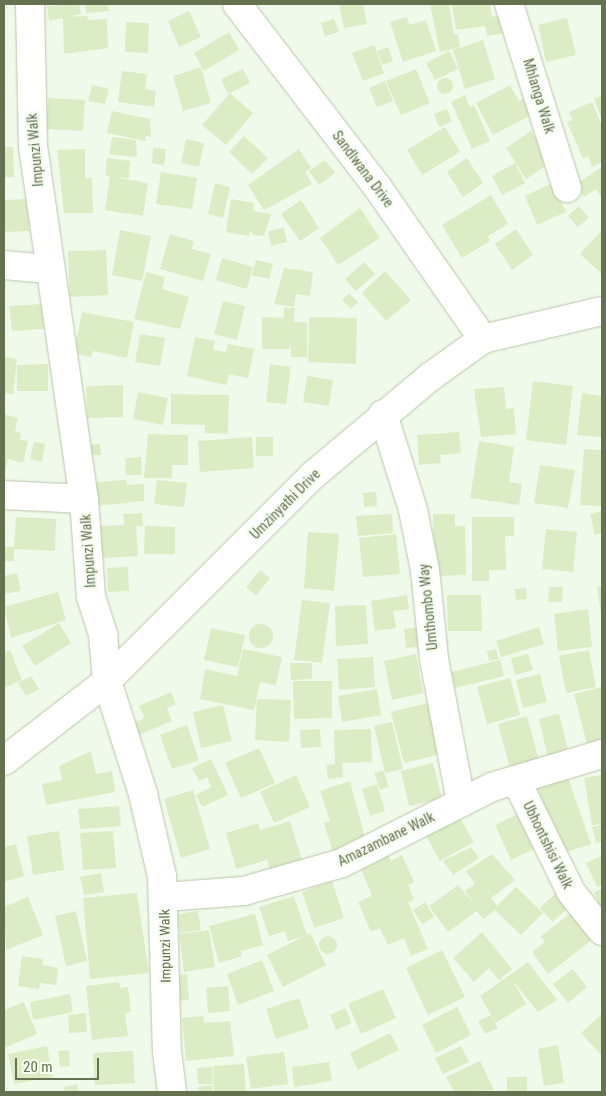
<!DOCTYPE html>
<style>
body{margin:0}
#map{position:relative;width:606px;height:1096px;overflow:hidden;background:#f0faea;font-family:"Roboto Condensed",sans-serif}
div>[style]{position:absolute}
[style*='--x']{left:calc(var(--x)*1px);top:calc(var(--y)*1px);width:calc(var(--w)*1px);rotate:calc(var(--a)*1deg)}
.building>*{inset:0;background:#dcecc5}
.round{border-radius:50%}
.roads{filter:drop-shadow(0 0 1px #bac6ac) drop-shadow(0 0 1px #bac6ac)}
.minor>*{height:28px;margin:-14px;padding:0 14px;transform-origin:14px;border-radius:14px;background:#fff}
.tertiary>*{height:28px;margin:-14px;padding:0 14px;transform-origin:14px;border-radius:14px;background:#fff}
span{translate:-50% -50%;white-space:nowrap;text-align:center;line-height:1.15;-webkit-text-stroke:4.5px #f5fdf0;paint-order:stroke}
.street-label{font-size:14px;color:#657250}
.frame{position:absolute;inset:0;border:5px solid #657250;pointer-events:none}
.scale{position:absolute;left:15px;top:1058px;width:84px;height:22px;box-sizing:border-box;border:2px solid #657250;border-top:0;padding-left:6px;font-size:15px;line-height:18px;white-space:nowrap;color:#657250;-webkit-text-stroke:4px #f5fdf0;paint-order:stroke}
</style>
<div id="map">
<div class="building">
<div style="clip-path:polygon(79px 4px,81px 14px,49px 21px,47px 6px)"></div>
<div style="clip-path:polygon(85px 4px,108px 4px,109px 11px,86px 13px)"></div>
<div style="clip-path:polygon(339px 4px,363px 4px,367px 24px,344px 28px)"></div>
<div style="clip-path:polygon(430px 4px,449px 4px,454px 34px,458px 34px,460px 47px,440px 52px)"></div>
<div style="clip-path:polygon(452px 4px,490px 4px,492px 17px,502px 15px,506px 33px,487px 36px,485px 26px,456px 30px)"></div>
<div style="clip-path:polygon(189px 11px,201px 37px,179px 47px,168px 21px)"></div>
<div style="clip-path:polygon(87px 16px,88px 20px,107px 19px,108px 48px,64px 54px,63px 17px)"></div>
<div style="clip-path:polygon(407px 17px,409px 25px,426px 20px,436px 51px,403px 62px,390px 22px)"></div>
<div style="clip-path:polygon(567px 18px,576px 55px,546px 62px,538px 25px)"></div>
<div style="clip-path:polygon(334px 19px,339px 32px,325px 36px,321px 23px)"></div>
<div style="clip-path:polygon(126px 22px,149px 23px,148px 53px,125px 52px)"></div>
<div style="clip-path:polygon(229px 32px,239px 50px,204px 71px,194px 53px)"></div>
<div style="clip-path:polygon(483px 40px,495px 79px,465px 89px,453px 50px)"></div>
<div style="clip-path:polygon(374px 45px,384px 73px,363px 81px,352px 53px)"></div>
<div style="clip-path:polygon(388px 47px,393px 61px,382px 65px,377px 51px)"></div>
<div style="clip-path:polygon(449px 51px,458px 69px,435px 80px,426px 63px)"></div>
<div style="clip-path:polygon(201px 67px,211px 103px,183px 111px,173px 76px)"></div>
<div style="clip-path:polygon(243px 69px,250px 83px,228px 94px,221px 79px)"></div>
<div style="clip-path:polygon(416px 69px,430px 103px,401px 115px,386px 81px)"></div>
<div style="clip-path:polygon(122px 71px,147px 74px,145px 89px,156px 91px,154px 107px,118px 102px)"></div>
<div class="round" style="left:437px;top:78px;width:16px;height:16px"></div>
<div style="clip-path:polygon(385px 81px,393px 101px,377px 107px,369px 88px)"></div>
<div style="clip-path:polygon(92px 85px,109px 89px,105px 104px,88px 101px)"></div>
<div style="clip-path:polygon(510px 85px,519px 101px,524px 98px,533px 114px,493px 135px,476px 103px)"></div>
<div style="clip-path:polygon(230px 93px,253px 113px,226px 145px,202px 125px)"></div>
<div style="clip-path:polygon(465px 95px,470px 107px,474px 105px,490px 141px,472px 149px,451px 102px)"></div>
<div style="clip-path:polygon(602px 96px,602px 120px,594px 99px)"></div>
<div style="clip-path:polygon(48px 98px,85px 100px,83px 131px,46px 129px)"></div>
<div style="clip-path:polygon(592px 102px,602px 125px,602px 162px,592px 167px,588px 156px,583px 159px,567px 122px,573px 120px,569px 112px)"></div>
<div style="clip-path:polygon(447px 109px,452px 122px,439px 127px,434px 114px)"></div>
<div style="clip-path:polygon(112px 111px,150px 119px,151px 137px,146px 136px,146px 141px,107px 133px)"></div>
<div style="clip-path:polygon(445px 127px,460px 152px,422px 175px,407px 150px)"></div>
<div style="clip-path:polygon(531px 131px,551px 162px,526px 179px,506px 148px)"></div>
<div style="clip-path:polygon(244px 136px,268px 158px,252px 174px,229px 152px)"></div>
<div style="clip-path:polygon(112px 137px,136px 140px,137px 157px,109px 154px)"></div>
<div style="clip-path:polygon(186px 139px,204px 143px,199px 167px,181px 163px)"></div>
<div style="clip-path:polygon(4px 147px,13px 147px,14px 177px,4px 177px)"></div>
<div style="clip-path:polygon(153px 148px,166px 149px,164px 165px,152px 163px)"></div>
<div style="clip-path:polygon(85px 149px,85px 178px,92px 178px,93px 213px,64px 213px,57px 150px)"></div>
<div style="clip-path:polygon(299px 149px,311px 168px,305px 172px,312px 184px,264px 210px,248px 185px)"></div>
<div style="clip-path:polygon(107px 158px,130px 161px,129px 178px,114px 177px,148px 183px,143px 216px,105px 210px,110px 176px,105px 176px)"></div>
<div style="clip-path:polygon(467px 158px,483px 183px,463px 197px,447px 172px)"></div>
<div style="clip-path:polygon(325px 160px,335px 173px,319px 185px,309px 171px)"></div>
<div style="clip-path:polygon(515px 163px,525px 183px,502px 195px,492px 176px)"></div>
<div style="clip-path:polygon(602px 167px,602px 198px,596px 189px,584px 197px,576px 184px)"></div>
<div style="clip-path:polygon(161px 172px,197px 178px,192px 209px,156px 204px)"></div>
<div style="clip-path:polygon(215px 183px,230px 187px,223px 218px,208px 214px)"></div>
<div style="clip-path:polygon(552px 183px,566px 212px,537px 225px,525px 196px)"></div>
<div style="clip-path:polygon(491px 195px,508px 224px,488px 236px,490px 241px,462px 258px,442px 225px)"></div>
<div style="clip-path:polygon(27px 199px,29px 231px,4px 232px,4px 200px)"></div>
<div style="clip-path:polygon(231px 199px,254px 203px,253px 211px,271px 214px,264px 236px,253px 235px,250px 230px,249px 236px,226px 232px)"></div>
<div style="clip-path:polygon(301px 200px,319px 228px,300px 241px,281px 214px)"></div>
<div style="clip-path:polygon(579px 206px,589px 218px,578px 227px,568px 216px)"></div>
<div style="clip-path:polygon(360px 208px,380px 238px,338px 265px,320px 238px)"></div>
<div style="clip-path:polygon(284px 228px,287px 242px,271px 246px,268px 231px)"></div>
<div style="clip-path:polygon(516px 229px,533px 255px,512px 270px,495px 244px)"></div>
<div style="clip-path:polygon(120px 230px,151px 236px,142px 281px,112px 275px)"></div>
<div style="clip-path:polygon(602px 230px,602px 274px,580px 254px)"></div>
<div style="clip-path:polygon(170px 234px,194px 241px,192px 249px,211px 254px,203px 281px,160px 269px)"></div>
<div style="clip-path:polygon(106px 250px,108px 295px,70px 297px,68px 251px)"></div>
<div style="clip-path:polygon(222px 258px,253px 267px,247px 289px,216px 280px)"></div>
<div style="clip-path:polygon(256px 260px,273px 264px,269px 279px,252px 275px)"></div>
<div style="clip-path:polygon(364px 262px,375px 274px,356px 291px,345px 279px)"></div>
<div style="clip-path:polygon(284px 268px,313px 272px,310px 296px,296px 294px,294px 307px,274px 304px)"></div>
<div style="clip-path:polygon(385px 271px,411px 300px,386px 321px,362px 293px)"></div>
<div style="clip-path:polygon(146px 272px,165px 277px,162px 289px,189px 297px,180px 329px,134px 319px)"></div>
<div style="clip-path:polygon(349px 293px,358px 302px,351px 309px,342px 300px)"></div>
<div style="clip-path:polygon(223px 301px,245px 306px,237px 340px,214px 334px)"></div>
<div style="clip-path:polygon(42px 304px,44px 329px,12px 331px,9px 306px)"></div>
<div style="clip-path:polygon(284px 308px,295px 308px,290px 349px,262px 349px,262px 317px,284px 318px)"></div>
<div style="clip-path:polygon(82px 312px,134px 322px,127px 358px,93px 351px,91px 357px,74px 353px)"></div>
<div style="clip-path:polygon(309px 317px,357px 318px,356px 364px,308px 362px)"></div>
<div style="clip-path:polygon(291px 322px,307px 322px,307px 357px,291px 357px)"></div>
<div style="clip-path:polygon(140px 334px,165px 338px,160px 366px,135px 362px)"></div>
<div style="clip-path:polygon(195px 337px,215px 341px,213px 350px,226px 352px,228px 344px,254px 349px,248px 378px,229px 374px,226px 385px,187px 376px)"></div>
<div style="clip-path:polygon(4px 357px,17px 359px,13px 394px,4px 393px)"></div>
<div style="clip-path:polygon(48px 364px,48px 391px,17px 391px,17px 365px)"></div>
<div style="clip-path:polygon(270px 364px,291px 367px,286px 404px,266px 402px)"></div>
<div style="clip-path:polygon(307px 376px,333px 380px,329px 406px,303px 402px)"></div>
<div style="clip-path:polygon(533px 381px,573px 386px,566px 445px,526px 440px)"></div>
<div style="clip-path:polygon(123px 385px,123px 417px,87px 418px,86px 386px)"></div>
<div style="clip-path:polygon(504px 387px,506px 409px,514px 408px,516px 434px,481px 437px,474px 389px)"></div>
<div style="clip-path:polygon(138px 392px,168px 398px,163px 425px,133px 419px)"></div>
<div style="clip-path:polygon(582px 393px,602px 396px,602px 437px,577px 435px)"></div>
<div style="clip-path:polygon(171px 394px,229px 395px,228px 434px,205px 433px,205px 425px,171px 424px)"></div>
<div style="clip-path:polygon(4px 414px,18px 418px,15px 432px,21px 433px,20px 440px,28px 441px,23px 463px,8px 459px,5px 474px)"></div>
<div style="clip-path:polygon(459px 432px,461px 453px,440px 455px,441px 463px,419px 465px,417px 435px)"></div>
<div style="clip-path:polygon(148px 434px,188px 435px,188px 465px,172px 465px,172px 478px,144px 478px)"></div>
<div style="clip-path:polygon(252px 437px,254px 468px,200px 472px,198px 441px)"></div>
<div style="clip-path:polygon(256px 437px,273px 437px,273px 456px,256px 456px)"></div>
<div style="clip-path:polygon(479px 441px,514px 447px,509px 482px,522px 484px,519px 505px,470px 498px)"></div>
<div style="clip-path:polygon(34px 442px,45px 444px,42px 462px,30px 459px)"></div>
<div style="clip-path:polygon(100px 444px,101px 455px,91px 455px,90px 445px)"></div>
<div style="clip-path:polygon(584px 449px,602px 450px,602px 506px,580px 505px)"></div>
<div style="clip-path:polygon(141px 457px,142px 475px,126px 475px,125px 458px)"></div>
<div style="clip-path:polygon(540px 465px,575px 470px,568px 508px,534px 503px)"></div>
<div style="clip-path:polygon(126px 480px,127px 485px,144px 484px,144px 501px,95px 506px,94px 482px)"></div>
<div style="clip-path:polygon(157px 480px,187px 483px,184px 507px,154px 504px)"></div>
<div style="clip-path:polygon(376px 492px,377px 506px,364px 507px,363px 493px)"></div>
<div style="clip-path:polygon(602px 511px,602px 533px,595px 535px,590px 514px)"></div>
<div style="clip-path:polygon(142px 513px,143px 526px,136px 526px,138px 556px,102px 558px,100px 526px,124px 525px,123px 514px)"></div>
<div style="clip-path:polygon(392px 514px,393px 533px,358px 536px,356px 516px)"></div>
<div style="clip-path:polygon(433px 514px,455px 514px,455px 526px,465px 526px,466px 575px,434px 576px)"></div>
<div style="clip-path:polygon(16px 517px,56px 519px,55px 551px,14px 549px)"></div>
<div style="clip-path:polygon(472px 517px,514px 517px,514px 536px,505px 536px,506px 570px,489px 570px,489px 581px,472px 581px)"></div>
<div style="clip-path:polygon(145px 526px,175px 527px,175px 554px,144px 554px)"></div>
<div style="clip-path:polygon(546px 529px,577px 532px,573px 572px,542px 569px)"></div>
<div style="clip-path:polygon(308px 532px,339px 534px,334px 591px,304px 588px)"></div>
<div style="clip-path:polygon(396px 534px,400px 574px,363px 577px,359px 538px)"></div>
<div style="clip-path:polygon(4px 547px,14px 547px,14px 561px,4px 561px)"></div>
<div style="clip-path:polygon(128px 567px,129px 591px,108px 592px,107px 568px)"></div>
<div style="clip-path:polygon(260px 570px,270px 578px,256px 596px,246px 587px)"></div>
<div style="clip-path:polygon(17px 573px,21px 591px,4px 594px,4px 576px)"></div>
<div style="clip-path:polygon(602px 586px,602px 614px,601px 614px,597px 587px)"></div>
<div style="clip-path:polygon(549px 587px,563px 587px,562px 602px,548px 602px)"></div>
<div style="clip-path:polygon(526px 588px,527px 599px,516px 600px,515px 589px)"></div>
<div style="clip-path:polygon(58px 592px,66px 620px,11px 638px,4px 607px)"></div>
<div style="clip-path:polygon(407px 595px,409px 609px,393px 611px,396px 628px,375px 631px,371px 601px)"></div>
<div style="clip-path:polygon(447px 595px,481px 595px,482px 631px,448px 631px)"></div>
<div style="clip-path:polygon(302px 600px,330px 603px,322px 663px,294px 660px)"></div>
<div style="clip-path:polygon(366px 605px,368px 644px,336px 646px,335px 606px)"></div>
<div style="clip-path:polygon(588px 609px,592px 647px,558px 651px,554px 614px)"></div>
<div style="clip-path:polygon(59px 623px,71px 643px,35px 666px,22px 646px)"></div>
<div class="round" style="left:249px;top:624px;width:24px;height:24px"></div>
<div style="clip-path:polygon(424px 626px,427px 646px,406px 648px,404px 629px)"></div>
<div style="clip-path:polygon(539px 627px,544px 644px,501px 657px,496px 641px)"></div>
<div style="clip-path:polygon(211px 628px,245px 635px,238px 667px,204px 660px)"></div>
<div style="clip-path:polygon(243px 649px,282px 657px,276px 685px,260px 682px,254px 710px,200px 699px,205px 669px,237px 676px)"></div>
<div style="clip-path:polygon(496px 649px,499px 659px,489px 661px,487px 651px)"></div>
<div style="clip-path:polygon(10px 650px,22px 680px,4px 688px,4px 652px)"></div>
<div style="clip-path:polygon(589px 650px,596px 687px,566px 693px,559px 656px)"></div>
<div style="clip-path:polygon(416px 654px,423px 693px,392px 700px,384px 661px)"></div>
<div style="clip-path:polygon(528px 654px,533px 670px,515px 675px,511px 658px)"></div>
<div style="clip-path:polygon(373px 657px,375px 687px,339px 690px,337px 659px)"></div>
<div style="clip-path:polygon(500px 660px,504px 676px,455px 688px,451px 672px)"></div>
<div style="clip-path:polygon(290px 663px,312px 663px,312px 679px,291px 680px)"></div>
<div style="clip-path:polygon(540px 674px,547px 702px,523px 708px,516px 680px)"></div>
<div style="clip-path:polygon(31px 676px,39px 689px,26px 696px,18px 683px)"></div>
<div style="clip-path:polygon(510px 678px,520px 715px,487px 724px,477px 687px)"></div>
<div style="clip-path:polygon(293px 681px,332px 681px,332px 718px,294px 719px)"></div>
<div style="clip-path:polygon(602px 687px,602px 740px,587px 744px,574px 694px)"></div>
<div style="clip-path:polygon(377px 689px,381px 715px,342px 722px,338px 696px)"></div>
<div style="clip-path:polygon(171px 692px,176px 704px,167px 708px,172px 721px,139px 735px,134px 723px,145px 718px,139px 706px)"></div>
<div style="clip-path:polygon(257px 699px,291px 700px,289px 742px,255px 740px)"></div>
<div style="clip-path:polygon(432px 702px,444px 753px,404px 763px,391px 712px)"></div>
<div style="clip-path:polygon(223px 705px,232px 741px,201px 748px,193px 712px)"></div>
<div style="clip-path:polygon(559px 714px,570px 757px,549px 762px,539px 719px)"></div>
<div style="clip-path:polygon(527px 716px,540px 764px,511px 772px,498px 724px)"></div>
<div style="clip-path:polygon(392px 722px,403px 769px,385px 773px,374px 726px)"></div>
<div style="clip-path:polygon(187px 725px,199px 760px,172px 769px,160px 735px)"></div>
<div style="clip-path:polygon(320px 729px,321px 747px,301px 748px,300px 730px)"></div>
<div style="clip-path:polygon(371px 729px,372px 762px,342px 763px,343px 777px,328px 779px,326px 765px,335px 764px,334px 730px)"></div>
<div style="clip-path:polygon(259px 748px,275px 783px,241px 798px,225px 763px)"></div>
<div style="clip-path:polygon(91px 751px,96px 774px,112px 771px,115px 792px,46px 805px,42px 784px,62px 780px,59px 766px)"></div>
<div style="clip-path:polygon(211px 759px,228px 795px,202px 807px,196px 795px,211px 787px,207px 777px,199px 781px,192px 768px)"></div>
<div style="clip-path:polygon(433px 763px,442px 799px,409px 806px,401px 771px)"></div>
<div style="clip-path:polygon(383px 770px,389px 787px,380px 790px,374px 773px)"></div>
<div style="clip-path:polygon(296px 775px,310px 807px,274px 823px,260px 792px)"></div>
<div style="clip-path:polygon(567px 775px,591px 844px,561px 854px,537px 785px)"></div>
<div style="clip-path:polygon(602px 775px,602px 824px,592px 825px,584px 778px)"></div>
<div style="clip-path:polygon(350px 781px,366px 842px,333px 852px,324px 823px,330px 821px,320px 791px)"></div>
<div style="clip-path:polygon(377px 784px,385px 811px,370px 816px,362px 789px)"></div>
<div style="clip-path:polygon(193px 790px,210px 849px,181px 858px,164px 799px)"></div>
<div style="clip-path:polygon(119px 806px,121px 826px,80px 829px,78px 809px)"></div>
<div style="clip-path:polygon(524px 811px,540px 846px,511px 860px,495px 825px)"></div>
<div style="clip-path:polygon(458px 815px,474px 842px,440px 861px,425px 834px)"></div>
<div style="clip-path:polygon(290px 821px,302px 860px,270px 869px,267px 860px,236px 869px,226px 833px,258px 823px,260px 830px)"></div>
<div style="clip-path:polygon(602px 825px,602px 841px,596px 843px,592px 827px)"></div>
<div style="clip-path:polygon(59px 831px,64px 870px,33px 875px,27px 836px)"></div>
<div style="clip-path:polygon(113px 831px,116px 868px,83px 870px,80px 833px)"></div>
<div style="clip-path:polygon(16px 844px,24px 876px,4px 882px,4px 847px)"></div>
<div style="clip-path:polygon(384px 845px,391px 861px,402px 855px,414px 882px,408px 885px,414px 900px,408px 902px,428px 949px,411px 956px,404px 938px,388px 945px,380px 928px,371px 932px,358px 902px,372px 896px,361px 869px,376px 863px,371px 850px)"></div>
<div style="clip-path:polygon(471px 847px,479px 858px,453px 875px,443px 861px)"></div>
<div style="clip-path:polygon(492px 854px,515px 880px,491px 898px,497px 906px,493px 912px,483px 919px,477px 911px,448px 932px,429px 906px,458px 885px,476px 906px,465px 891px,475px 884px,466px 871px)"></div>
<div style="clip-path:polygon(601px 856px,602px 885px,597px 887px,586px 863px)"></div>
<div style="clip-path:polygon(101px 873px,104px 892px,84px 895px,80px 877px)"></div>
<div style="clip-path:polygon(332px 881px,344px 918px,314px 928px,302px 892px)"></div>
<div style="clip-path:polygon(516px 887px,543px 913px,521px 935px,494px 909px)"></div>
<div style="clip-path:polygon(602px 889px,602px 912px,594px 892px)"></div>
<div style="clip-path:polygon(559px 890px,572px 904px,553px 922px,540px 908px)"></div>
<div style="clip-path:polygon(137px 893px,149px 973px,90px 979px,83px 898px)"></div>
<div style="clip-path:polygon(294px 896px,307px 935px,288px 941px,285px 931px,269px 936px,259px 907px)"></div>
<div style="clip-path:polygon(28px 897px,43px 935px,6px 950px,4px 907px)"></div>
<div style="clip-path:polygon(425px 902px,434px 917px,422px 924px,413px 910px)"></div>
<div style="clip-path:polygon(76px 911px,87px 961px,66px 966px,55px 916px)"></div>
<div style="clip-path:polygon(198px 911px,201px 930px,180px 933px,177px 914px)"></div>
<div style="clip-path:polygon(573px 911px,594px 938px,548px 974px,532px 952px,545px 942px,540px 937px)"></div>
<div style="clip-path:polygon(255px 914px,263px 945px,241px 951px,242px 956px,219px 963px,209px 926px)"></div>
<div style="clip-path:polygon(209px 930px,215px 967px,184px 972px,179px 934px)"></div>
<div style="clip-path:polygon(482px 932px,512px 969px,499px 980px,489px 968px,474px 982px,453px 958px)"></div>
<div style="clip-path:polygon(310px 933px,326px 965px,283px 987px,267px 955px)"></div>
<div class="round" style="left:319px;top:936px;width:18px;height:18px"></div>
<div style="clip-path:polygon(442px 950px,465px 997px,428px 1015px,406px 968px)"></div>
<div style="clip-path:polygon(22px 956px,43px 959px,41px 976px,43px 965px,58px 968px,56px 985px,40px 983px,39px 989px,18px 986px)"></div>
<div style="clip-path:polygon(262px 960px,274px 991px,238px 1005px,227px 974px)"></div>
<div style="clip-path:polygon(528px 962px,557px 1000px,538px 1012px,513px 981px,526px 1004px,496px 1023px,480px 996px)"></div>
<div style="clip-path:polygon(573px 969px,587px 987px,568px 1003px,553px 984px)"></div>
<div style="clip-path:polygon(187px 974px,189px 1000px,176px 1001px,174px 975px)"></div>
<div style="clip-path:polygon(119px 982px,120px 988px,128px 987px,131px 1012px,125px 1013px,128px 1036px,92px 1040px,86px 986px)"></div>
<div style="clip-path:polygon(228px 986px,230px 1011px,208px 1013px,206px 988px)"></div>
<div style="clip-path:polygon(383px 989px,396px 1018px,361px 1034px,348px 1004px)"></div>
<div style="clip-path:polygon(70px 994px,73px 1012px,33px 1020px,30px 1002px)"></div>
<div style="clip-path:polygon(299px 998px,309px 1028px,276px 1039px,266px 1009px)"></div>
<div style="clip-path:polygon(24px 1002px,37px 1034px,4px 1048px,4px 1010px)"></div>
<div style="clip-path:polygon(457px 1007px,471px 1035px,436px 1053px,422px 1025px)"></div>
<div style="clip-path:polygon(345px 1008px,352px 1023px,336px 1030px,330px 1015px)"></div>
<div style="clip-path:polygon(86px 1013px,87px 1032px,69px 1033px,68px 1015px)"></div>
<div style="clip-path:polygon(602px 1014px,602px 1056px,581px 1033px)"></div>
<div style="clip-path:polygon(491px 1015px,498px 1028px,485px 1034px,478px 1021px)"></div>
<div style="clip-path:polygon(203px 1016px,204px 1023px,230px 1021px,234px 1056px,186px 1061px,182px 1018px)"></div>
<div style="clip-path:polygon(390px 1033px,399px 1050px,358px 1070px,350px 1053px)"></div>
<div style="clip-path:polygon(558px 1045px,564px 1083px,544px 1086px,538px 1049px)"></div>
<div style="clip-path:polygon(47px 1046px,53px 1077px,14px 1084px,8px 1054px)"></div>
<div style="clip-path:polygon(461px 1046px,469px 1062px,443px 1074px,435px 1058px)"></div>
<div style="clip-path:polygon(69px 1050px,70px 1066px,60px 1067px,58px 1051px)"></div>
<div style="clip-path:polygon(133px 1051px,135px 1083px,95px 1085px,93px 1053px)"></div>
<div style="clip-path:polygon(284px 1052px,288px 1084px,251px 1089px,246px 1057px)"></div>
<div style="clip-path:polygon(480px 1061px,494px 1090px,454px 1092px,446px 1077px)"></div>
<div style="clip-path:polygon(329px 1062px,332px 1081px,294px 1087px,292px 1067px)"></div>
<div style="clip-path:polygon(244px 1064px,246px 1092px,214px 1092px,213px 1066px)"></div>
<div style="clip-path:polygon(212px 1067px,213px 1084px,198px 1084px,197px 1068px)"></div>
<div style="clip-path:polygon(507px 1077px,527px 1077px,527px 1092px,507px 1092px)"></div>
<div style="clip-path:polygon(77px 1084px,79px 1092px,65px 1092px,64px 1087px)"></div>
<div style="clip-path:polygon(212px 1085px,213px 1092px,199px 1092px,198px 1087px)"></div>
</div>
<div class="roads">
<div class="minor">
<div style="--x:30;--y:4;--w:142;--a:88.8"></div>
<div style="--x:33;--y:146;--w:357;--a:81.8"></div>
<div style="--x:84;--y:499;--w:98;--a:85.9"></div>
<div style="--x:91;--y:597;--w:40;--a:72"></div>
<div style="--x:103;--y:635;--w:46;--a:85"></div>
<div style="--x:107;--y:681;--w:119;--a:72.3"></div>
<div style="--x:143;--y:794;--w:84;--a:77"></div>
<div style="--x:162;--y:876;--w:175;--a:88.4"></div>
<div style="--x:167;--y:1051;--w:41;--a:83"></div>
<div style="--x:237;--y:4;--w:232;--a:52.5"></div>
<div style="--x:378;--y:188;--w:184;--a:55.2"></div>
<div style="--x:509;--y:4;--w:193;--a:72.5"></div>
<div style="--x:4;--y:265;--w:44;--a:5.2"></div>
<div style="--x:383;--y:414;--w:101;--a:72.6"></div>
<div style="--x:413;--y:510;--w:61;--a:78.7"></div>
<div style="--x:425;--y:570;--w:89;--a:84.2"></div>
<div style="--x:434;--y:659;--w:146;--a:79.3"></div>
<div style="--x:4;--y:495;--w:80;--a:2.9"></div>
<div style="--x:516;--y:780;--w:125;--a:63.8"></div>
<div style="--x:571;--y:892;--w:50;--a:51.5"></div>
<div style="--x:164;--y:897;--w:80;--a:-4.3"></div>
<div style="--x:244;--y:891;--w:102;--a:-15.9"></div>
<div style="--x:342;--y:863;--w:168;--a:-26.9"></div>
<div style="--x:492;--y:787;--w:115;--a:-16.7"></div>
</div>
<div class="tertiary">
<div style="--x:4;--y:761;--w:130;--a:-37.8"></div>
<div style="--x:107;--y:681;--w:290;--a:-45"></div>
<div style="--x:312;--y:476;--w:154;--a:-40"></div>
<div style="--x:430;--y:377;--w:65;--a:-35.6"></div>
<div style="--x:483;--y:339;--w:122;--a:-13.2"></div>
</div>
</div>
<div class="street-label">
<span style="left:539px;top:96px;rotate:73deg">Mhlanga Walk</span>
<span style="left:35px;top:150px;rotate:-95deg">Impunzi Walk</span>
<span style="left:363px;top:169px;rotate:53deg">Sandlwana Drive</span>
<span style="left:285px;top:504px;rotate:-45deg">Umzinyathi Drive</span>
<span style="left:88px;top:551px;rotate:-94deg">Impunzi Walk</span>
<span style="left:428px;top:607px;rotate:-96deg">Umthombo Way</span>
<span style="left:386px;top:839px;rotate:-26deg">Amazambane Walk</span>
<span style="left:548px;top:845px;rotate:64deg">Ubhontshisi Walk</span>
<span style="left:165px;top:946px;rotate:-91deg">Impunzi Walk</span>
</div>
<div class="frame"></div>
<div class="scale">20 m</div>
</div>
